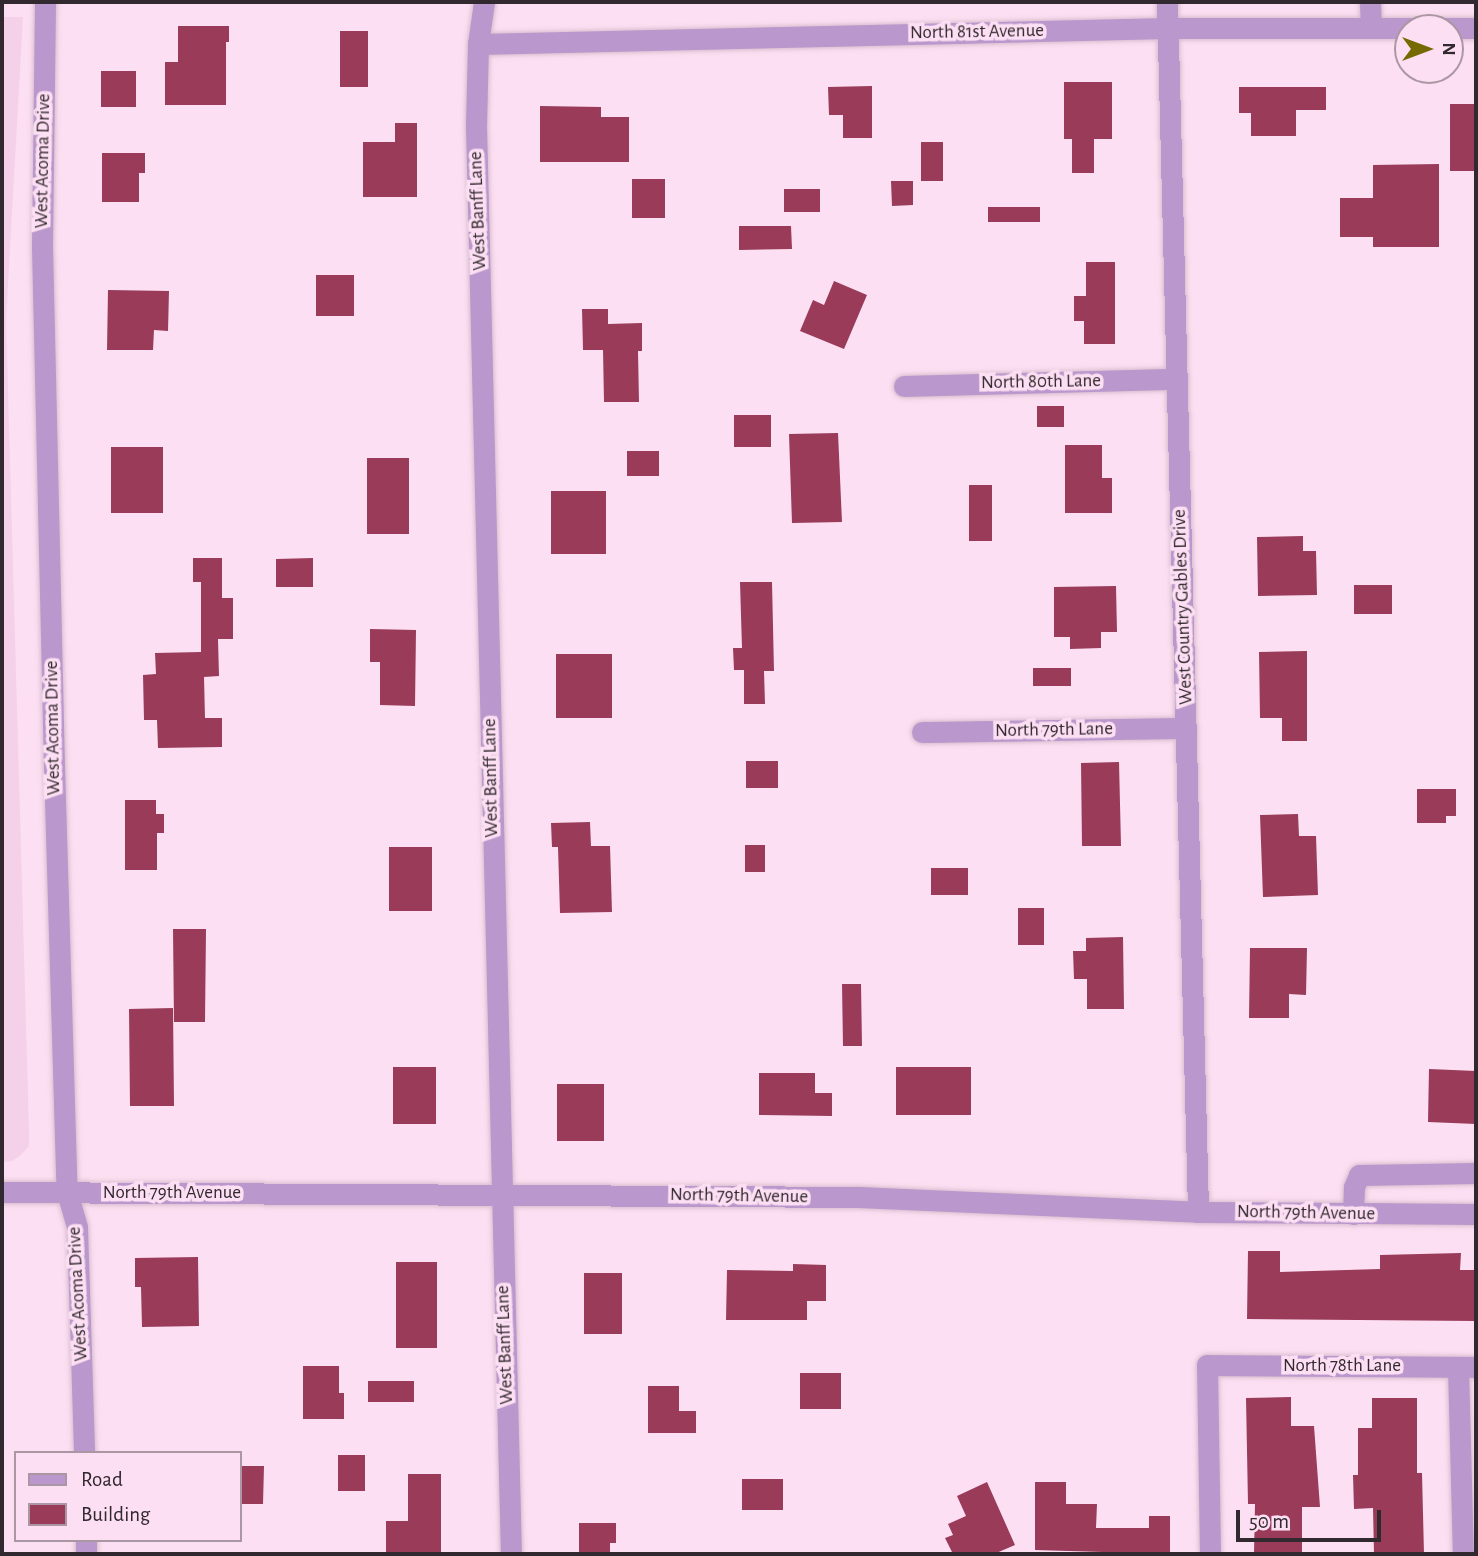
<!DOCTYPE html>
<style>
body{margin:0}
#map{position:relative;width:1478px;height:1556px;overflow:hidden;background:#fcdff2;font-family:"Alegreya Sans",sans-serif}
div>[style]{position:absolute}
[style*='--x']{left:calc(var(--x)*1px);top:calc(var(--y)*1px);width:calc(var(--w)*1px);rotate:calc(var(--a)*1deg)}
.built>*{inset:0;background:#f4d1e8}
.building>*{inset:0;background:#993b59}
.roads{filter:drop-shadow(0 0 2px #d8becf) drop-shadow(0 0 2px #d8becf)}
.minor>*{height:21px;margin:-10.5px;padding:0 10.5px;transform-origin:10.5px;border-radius:10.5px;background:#ba97cc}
span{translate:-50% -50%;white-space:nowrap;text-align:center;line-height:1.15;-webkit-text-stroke:7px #fcdff2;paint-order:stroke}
.street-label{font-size:19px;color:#32282f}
.frame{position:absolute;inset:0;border:4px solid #32282f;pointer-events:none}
.legend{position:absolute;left:14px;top:1451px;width:228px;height:91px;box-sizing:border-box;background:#fcdff2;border:2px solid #ab96a4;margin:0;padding:9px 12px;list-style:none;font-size:21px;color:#32282f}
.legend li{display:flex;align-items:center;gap:14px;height:35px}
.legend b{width:35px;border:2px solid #ab96a4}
.north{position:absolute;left:1394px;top:14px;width:70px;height:70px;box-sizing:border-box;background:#fcdff2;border:2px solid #ab96a4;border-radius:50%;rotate:90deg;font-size:19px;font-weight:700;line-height:28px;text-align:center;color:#32282f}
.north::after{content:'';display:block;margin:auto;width:24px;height:32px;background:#756a02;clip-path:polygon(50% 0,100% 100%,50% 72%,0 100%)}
.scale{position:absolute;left:1236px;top:1510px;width:145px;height:32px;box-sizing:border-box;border:4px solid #32282f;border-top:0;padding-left:9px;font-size:21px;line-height:24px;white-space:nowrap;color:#32282f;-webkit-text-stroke:5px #fcdff2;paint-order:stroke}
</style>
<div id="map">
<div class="built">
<div style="clip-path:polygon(2px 17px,23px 17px,6px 320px,29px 1131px,29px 1146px,21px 1155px,12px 1161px,2px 1162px)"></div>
</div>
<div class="building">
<div style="clip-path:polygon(178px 26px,229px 26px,229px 42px,226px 42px,226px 105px,165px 105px,165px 62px,178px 62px)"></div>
<div style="clip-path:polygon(340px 31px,368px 31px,368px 87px,340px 87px)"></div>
<div style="clip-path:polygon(101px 71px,136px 71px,136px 107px,101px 107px)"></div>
<div style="clip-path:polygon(1064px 82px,1112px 82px,1112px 139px,1094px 139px,1094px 173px,1072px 173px,1072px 139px,1064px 139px)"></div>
<div style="clip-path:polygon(872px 86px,872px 138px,843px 138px,843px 115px,829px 115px,828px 87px)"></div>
<div style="clip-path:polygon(1239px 87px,1326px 87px,1326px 110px,1296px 110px,1296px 136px,1251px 136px,1251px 113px,1239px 113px)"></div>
<div style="clip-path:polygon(1450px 104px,1476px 104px,1476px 171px,1450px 171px)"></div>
<div style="clip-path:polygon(540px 106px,601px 107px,601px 117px,629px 117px,629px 162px,540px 162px)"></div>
<div style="clip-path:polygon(395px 123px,417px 123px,417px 197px,363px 197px,363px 142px,395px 142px)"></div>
<div style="clip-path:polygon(921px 142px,943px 142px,943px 181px,921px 181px)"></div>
<div style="clip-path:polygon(102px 153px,145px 153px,145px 173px,139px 173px,139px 202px,102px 202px)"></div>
<div style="clip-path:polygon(1439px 164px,1439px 247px,1373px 247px,1373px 237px,1340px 237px,1340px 198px,1373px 198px,1373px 165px)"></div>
<div style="clip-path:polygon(632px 179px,665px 179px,665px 218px,632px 218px)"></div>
<div style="clip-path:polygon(891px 181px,913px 181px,913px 205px,892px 206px)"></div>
<div style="clip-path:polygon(784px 189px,820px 189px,820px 212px,784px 212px)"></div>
<div style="clip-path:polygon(988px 207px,1040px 207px,1040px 222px,988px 222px)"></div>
<div style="clip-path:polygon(739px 226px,791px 226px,792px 249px,739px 250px)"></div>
<div style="clip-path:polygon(1086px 262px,1115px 262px,1115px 344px,1084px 344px,1084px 321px,1074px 321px,1074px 296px,1086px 296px)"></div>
<div style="clip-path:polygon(316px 275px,354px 275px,354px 316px,316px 316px)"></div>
<div style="clip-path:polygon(834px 281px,867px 295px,844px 349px,800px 331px,813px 300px,824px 305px)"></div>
<div style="clip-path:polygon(108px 290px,169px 291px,168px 331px,154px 330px,153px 350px,107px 350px)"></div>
<div style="clip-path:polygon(582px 309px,608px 309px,608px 324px,642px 323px,642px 351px,638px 351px,639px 402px,604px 402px,603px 350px,583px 350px)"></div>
<div style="clip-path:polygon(1037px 406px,1064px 406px,1064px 427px,1037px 427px)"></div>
<div style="clip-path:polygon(734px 415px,771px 415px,771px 447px,734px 447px)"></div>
<div style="clip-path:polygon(838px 433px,842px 522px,792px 523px,789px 434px)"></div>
<div style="clip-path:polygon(1065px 445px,1102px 445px,1102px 478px,1112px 478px,1112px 513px,1065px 513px)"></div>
<div style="clip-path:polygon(111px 447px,163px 447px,163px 513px,111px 513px)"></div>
<div style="clip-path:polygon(627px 451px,659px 451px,659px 476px,627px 476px)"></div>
<div style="clip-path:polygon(367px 458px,409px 458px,409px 534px,367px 534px)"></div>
<div style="clip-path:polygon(969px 485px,992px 485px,992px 541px,969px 541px)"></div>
<div style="clip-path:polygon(551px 491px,606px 491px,606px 554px,551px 554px)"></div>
<div style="clip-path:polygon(1303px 536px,1303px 551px,1316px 551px,1317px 595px,1258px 596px,1257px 537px)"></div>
<div style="clip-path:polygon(193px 558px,222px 558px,222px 598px,233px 598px,233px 639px,218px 639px,219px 676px,204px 677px,205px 718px,222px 718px,222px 747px,158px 748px,157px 720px,144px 720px,143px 675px,156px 674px,155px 653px,201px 652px,201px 582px,193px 582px)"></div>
<div style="clip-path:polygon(313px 558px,313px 587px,276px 587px,276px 559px)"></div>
<div style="clip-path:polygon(740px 582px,772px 582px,774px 671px,764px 671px,765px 704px,744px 704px,744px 670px,734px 670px,733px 648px,742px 648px)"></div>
<div style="clip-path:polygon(1354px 585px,1392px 585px,1392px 614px,1354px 614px)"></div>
<div style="clip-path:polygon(1116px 586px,1117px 632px,1101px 632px,1101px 648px,1070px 649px,1070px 637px,1054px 637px,1054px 587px)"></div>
<div style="clip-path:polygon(370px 629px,416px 630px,415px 706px,380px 705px,380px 662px,370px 662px)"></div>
<div style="clip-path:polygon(1307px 651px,1307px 741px,1282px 741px,1282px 718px,1260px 718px,1259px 652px)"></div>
<div style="clip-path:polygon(556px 654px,612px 654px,612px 718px,556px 718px)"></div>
<div style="clip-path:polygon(1033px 668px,1071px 668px,1071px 686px,1033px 686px)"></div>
<div style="clip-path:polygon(746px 761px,778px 761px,778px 788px,746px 788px)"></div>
<div style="clip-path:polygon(1119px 762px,1121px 846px,1082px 846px,1081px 763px)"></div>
<div style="clip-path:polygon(1417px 789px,1456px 789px,1456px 816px,1446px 816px,1446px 823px,1417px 823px)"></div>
<div style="clip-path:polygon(125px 800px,156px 800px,156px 814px,164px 814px,164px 833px,157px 833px,157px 870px,125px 870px)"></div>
<div style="clip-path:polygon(1298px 814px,1299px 836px,1316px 836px,1318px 895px,1263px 897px,1260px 815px)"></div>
<div style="clip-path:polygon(590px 822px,591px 846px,610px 846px,612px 912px,560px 913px,558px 847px,552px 847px,551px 823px)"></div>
<div style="clip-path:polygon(745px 845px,765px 845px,765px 872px,745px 872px)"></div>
<div style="clip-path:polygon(389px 847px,432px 847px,432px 911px,389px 911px)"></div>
<div style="clip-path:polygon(931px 868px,968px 868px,968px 895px,931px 895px)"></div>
<div style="clip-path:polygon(1018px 908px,1044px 908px,1044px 945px,1018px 945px)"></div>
<div style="clip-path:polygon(173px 929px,206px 929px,205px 1022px,174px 1022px)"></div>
<div style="clip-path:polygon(1123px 937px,1124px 1009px,1087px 1009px,1087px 979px,1074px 979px,1073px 951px,1086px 951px,1086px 938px)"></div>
<div style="clip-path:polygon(1250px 948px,1307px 948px,1306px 995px,1289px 994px,1289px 1018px,1249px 1018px)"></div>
<div style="clip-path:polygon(842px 984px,861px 984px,862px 1046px,843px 1046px)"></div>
<div style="clip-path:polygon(173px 1008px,174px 1106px,130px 1106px,129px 1009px)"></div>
<div style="clip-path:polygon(393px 1067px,436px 1067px,436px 1124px,393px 1124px)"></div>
<div style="clip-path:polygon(896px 1067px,971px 1067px,971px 1115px,896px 1115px)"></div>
<div style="clip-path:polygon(1429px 1069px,1476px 1071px,1476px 1124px,1428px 1122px)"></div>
<div style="clip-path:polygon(759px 1073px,815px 1073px,815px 1093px,832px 1093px,832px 1116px,759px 1115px)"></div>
<div style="clip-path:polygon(557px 1084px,604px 1084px,604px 1141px,557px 1141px)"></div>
<div style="clip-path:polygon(1248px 1251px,1280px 1251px,1280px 1272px,1380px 1269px,1380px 1255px,1461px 1253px,1460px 1270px,1476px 1270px,1476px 1321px,1247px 1319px)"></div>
<div style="clip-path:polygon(198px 1257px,199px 1326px,142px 1327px,141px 1287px,135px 1287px,135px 1258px)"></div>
<div style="clip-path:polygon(396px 1262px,437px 1262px,437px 1348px,396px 1348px)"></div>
<div style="clip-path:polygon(793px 1264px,826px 1265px,826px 1301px,807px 1301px,807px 1320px,726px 1320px,727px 1270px,793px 1271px)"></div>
<div style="clip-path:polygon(584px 1273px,622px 1273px,622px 1334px,584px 1334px)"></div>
<div style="clip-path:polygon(303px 1366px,339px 1366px,339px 1393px,344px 1393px,344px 1419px,303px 1419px)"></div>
<div style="clip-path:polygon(800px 1373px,841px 1373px,841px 1409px,800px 1409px)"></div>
<div style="clip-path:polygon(368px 1381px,414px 1381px,414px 1402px,368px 1402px)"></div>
<div style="clip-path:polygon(648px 1386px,679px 1386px,679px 1411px,696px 1411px,696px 1433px,648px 1433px)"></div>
<div style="clip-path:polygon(1291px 1397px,1291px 1426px,1314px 1426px,1320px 1507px,1302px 1507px,1302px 1554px,1254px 1554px,1255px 1504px,1248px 1504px,1246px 1398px)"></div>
<div style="clip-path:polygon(1372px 1398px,1417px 1398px,1417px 1473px,1422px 1473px,1424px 1554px,1374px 1554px,1373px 1508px,1354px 1509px,1353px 1475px,1358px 1475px,1358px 1428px,1372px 1428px)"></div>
<div style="clip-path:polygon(338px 1455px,365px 1455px,365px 1491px,338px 1491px)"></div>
<div style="clip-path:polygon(240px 1466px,264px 1466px,263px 1504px,240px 1504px)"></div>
<div style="clip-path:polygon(408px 1474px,441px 1474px,441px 1554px,386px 1554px,386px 1521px,408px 1521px)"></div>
<div style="clip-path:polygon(742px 1479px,783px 1479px,783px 1510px,742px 1510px)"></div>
<div style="clip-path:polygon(987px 1482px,1015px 1545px,994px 1554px,953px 1554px,945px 1538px,953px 1535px,948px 1524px,966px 1516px,957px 1496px)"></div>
<div style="clip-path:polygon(1035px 1482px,1066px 1482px,1066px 1504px,1097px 1504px,1096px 1528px,1149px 1528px,1149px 1516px,1170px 1516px,1170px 1554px,1035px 1550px)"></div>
<div style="clip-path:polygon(579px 1523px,616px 1523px,616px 1543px,610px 1543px,610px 1554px,579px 1554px)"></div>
</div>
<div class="roads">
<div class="minor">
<div style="--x:45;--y:2;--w:244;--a:90.7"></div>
<div style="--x:42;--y:246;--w:520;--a:88.68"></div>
<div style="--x:54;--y:766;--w:426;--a:88.3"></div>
<div style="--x:67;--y:1192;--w:36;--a:74"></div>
<div style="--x:77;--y:1227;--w:226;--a:88.2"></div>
<div style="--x:484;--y:2;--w:42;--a:98.1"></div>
<div style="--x:478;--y:44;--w:81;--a:91.4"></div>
<div style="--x:476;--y:125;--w:1429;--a:88.6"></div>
<div style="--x:1167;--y:2;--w:1210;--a:88.53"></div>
<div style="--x:1370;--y:2;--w:25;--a:88"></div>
<div style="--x:478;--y:44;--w:690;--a:-1.33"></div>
<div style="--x:1168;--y:28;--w:308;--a:0"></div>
<div style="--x:904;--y:386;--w:273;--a:-1.5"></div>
<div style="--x:922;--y:732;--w:264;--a:-0.9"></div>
<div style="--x:2;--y:1192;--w:856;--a:0.33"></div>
<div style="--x:858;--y:1197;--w:340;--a:2.5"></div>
<div style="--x:1198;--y:1212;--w:278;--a:0.4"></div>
<div style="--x:1353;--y:1214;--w:27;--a:-88"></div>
<div style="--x:1354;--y:1187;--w:13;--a:-67"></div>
<div style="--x:1359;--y:1175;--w:117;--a:-1"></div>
<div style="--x:1458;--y:1367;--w:187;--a:88.5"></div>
<div style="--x:86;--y:1540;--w:14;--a:90"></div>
<div style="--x:1210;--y:1554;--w:189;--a:-90.9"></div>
<div style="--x:1207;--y:1365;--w:269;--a:0.4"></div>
</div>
</div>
<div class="street-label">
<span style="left:977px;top:32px;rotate:-1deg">North 81st Avenue</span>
<span style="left:43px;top:161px;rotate:-89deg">West Acoma Drive</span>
<span style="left:478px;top:211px;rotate:-92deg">West Banff Lane</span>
<span style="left:1041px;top:382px;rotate:-1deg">North 80th Lane</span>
<span style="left:1183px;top:607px;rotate:-92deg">West Country Gables Drive</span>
<span style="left:53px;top:728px;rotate:-91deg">West Acoma Drive</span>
<span style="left:1054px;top:730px;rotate:-1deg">North 79th Lane</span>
<span style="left:491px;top:778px;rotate:-91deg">West Banff Lane</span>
<span style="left:172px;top:1193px">North 79th Avenue</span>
<span style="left:739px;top:1196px;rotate:1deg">North 79th Avenue</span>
<span style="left:1306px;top:1213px;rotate:1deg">North 79th Avenue</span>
<span style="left:78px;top:1294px;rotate:-93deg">West Acoma Drive</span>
<span style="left:505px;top:1345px;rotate:-92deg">West Banff Lane</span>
<span style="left:1342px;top:1366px">North 78th Lane</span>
</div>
<div class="frame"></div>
<ul class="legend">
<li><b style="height:9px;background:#ba97cc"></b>Road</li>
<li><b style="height:19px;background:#993b59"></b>Building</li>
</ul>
<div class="north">N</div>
<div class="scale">50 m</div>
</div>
